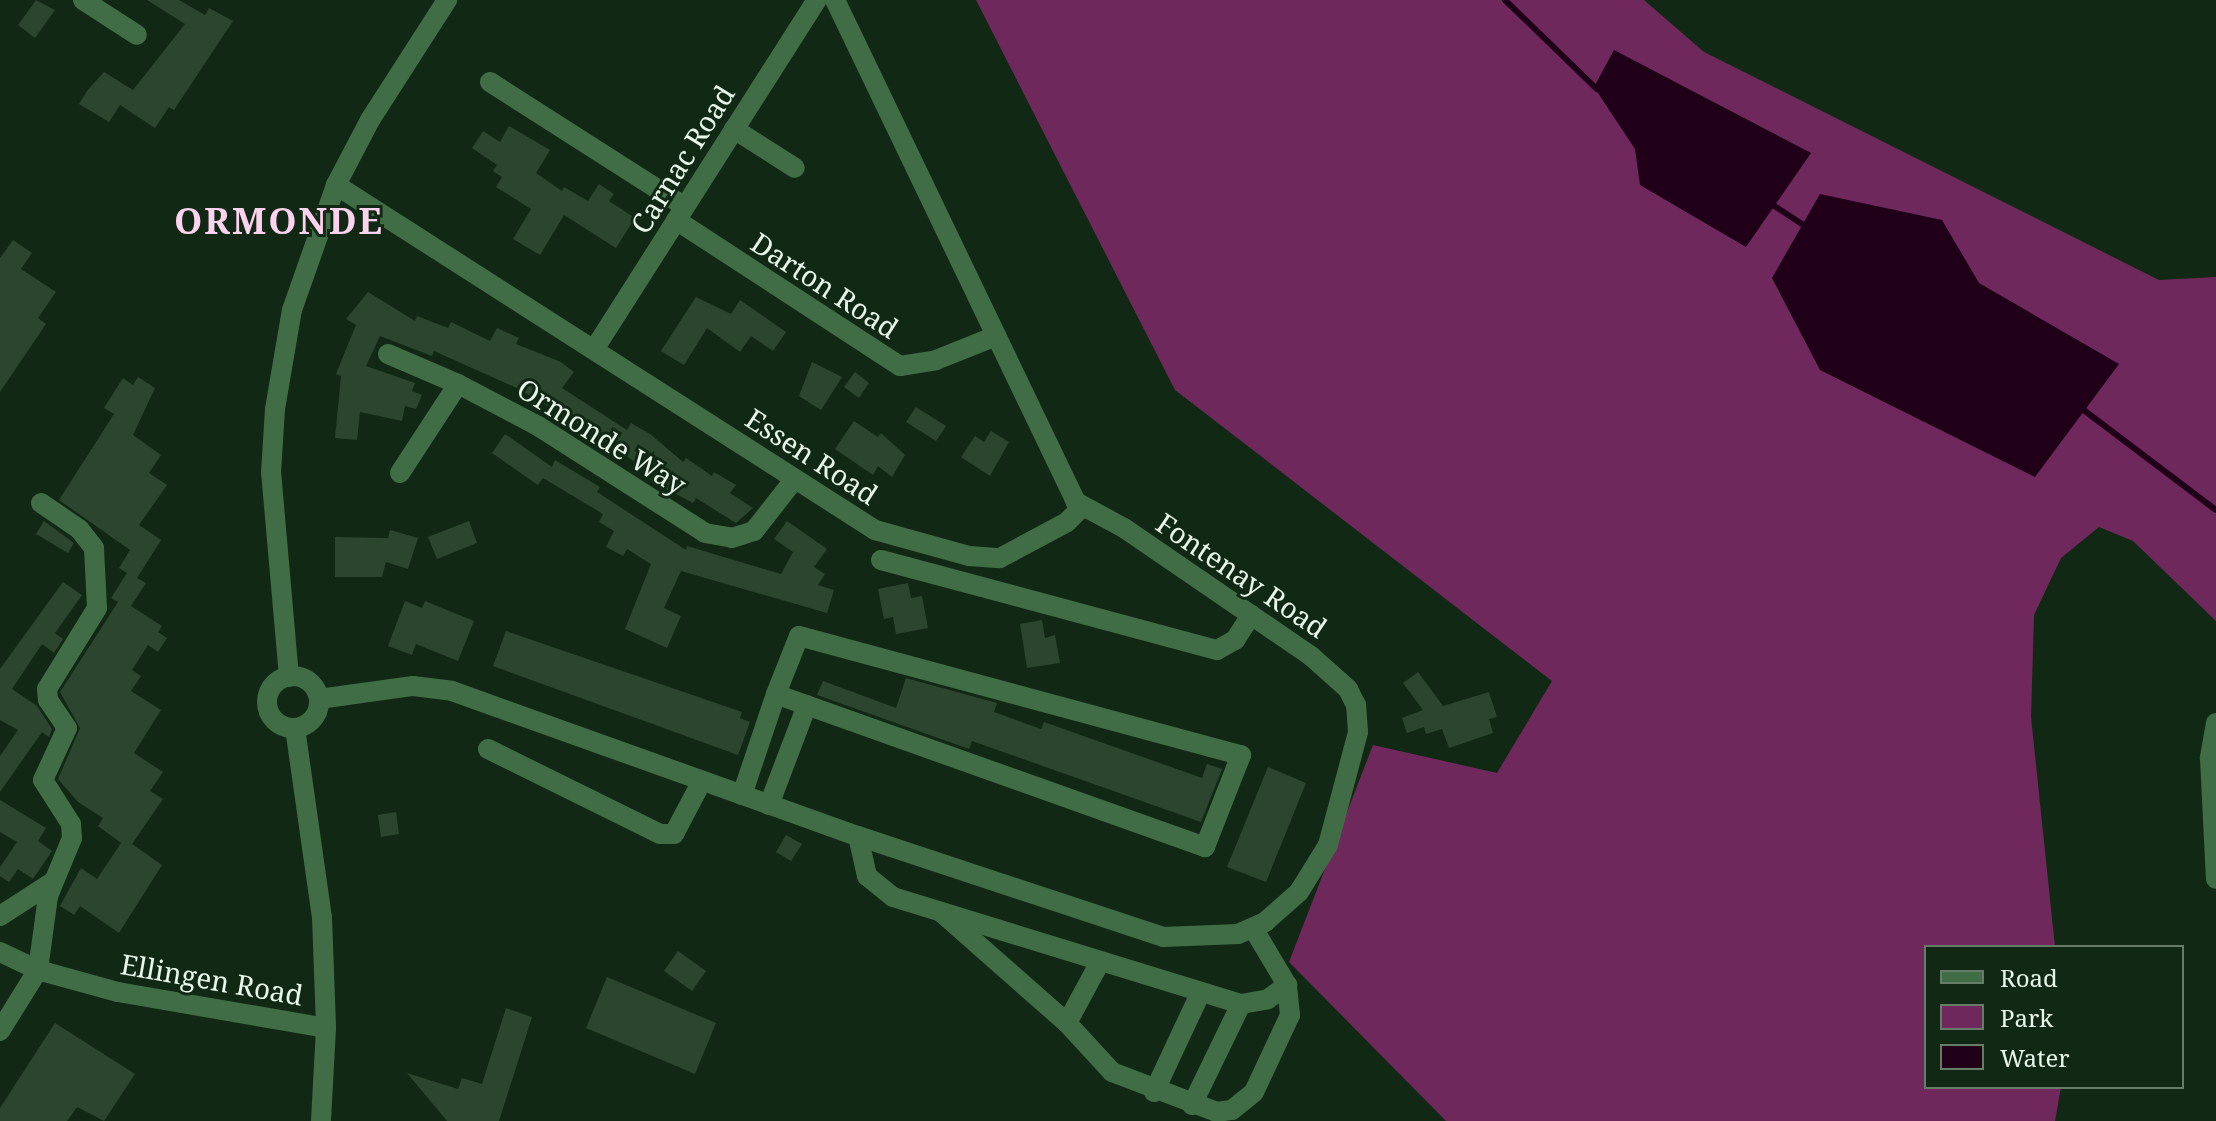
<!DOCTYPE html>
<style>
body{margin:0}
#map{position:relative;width:2216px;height:1121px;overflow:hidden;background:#112914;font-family:"Noto Serif",serif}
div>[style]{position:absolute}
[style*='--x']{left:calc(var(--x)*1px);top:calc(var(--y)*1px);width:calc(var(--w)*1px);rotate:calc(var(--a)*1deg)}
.green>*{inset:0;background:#6f285c}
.water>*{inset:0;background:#200018}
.stream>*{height:6px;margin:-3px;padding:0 3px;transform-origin:3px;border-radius:3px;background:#200018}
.building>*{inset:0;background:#2c452e}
.minor>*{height:20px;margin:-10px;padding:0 10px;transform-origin:10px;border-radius:10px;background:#406d45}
.minor>.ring{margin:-10px;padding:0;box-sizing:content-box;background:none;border:20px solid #406d45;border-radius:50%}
span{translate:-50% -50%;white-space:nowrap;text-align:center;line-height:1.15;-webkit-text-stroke:6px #112914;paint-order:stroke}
.street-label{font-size:28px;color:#e7f6e8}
.district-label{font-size:36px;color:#fdd2ee;font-weight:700;letter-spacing:2px}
.legend{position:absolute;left:1924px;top:945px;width:260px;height:144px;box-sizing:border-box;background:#112914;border:2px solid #677b69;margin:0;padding:10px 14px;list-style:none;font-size:24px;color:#e7f6e8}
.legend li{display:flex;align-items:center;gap:16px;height:40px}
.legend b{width:40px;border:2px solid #677b69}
</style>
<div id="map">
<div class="green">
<div style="clip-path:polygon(976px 0,1644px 0,1704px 52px,2159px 280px,2216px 277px,2216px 621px,2133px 541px,2099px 527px,2061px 558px,2034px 615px,2031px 717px,2055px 947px,1926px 947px,1926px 1087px,2061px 1087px,2055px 1121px,1446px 1121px,1289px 962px,1373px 745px,1497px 773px,1552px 681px,1175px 390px)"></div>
</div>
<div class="water">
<div style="clip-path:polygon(1614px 50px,1811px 153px,1746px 247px,1640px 185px,1635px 149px,1594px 87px)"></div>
<div style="clip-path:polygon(1820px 194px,1942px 220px,1979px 283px,2119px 364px,2035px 477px,1820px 370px,1772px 278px)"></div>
</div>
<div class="stream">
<div style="--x:1505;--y:0;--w:128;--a:44.1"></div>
<div style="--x:1770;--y:203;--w:45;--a:33.3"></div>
<div style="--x:2081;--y:408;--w:169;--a:37.1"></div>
</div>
<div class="building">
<div style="clip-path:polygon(36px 0,55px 10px,35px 38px,18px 25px)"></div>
<div style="clip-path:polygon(147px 0,179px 0,205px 15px,209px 8px,233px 21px,174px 110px,169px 107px,155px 128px,120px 105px,109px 122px,79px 104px,87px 91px,104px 72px,133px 90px,185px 24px)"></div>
<div style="clip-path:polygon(509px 126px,550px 150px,536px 173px,562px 191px,564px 187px,588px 201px,599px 184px,614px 194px,609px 201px,635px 218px,616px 248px,564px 215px,540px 255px,513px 239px,531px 209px,496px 187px,502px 177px,493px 171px,497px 165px,472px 148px,483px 131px,500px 142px)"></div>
<div style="clip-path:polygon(13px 240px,32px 253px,21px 269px,56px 292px,38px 318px,46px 324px,0 392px,0 258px)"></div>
<div style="clip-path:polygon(368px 292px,415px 321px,417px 316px,448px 328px,451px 322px,490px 341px,497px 328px,519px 338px,516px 344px,561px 362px,574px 372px,562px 388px,627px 430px,631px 423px,650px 434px,683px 462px,686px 458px,712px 476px,714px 472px,736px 485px,730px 493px,753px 508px,736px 523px,696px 498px,693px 503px,650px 480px,652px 474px,598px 436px,519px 389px,434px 351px,432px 356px,380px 336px,366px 366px,415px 383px,412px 391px,422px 395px,416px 409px,405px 406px,402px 421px,360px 412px,357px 440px,335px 438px,341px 376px,336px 374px,356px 325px,346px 319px)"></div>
<div style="clip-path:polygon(696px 297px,731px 314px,740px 300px,786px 332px,773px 351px,751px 336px,740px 352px,707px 328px,684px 365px,661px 351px)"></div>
<div style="clip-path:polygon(812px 362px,842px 377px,821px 410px,799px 396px)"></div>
<div style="clip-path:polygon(855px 372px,869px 383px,859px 398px,844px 387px)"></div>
<div style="clip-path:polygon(138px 377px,155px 388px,133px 435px,161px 455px,149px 473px,167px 485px,139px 525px,161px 540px,137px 578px,146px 583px,131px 606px,162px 626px,158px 632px,167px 638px,158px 652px,148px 645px,132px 670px,141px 676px,131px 691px,161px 710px,134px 753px,163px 772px,150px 791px,163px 799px,132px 844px,162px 865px,119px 933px,80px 906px,74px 915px,60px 906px,81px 868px,97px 879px,121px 843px,98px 826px,103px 818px,78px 802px,58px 779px,80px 728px,60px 692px,118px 602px,111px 598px,127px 573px,119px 568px,130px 550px,59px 500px,114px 414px,104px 408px,123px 378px,133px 385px)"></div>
<div style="clip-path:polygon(916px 407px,946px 426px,936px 441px,906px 422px)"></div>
<div style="clip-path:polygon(854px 421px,878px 437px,881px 433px,905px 455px,892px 477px,878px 466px,873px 475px,835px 449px)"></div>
<div style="clip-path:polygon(991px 431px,1009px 442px,990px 476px,961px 457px,975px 436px,984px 442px)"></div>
<div style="clip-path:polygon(505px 434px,552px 467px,555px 460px,600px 487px,597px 492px,686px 550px,687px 546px,781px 574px,793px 552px,774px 539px,787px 521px,827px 549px,814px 567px,825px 574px,818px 585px,834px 590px,827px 613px,681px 571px,664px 608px,681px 616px,667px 648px,625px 629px,651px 564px,627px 549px,623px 556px,606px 547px,614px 531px,599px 522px,603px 514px,543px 478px,538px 485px,492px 453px)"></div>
<div style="clip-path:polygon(44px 521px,74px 543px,68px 553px,36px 534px)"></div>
<div style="clip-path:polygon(469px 521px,477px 543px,437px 559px,428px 537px)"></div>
<div style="clip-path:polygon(390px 530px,418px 538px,408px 569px,386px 562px,382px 577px,335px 577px,335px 537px,388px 538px)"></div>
<div style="clip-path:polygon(63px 582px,82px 595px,55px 633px,63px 639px,54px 653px,42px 644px,12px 689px,37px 706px,52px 729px,49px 737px,42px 732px,0 792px,0 756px,18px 730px,0 720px,0 669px)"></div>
<div style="clip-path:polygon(908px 583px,911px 598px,922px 596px,928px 628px,896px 634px,893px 617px,884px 619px,878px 589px)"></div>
<div style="clip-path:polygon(405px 601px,422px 608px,425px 601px,474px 621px,458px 661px,416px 644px,412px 655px,388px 646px)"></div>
<div style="clip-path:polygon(1042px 620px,1045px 638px,1055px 635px,1060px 663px,1027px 668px,1020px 624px)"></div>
<div style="clip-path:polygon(506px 631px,742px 712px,740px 718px,750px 722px,738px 755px,493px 666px)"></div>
<div style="clip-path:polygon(1418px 672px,1443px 706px,1489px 692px,1497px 717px,1489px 719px,1493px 733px,1449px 748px,1442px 729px,1426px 734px,1424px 727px,1407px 733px,1402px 718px,1423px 710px,1403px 683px)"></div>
<div style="clip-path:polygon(906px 678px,997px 703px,994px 712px,1041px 729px,1044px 722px,1202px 778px,1207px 764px,1222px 769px,1201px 822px,972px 741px,969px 749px,817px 695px,823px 681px,896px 708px)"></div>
<div style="clip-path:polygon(1268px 767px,1306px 783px,1266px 882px,1227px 867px)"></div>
<div style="clip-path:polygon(0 800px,46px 828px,38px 841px,52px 851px,33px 879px,18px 869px,9px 882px,0 876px,0 867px,17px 842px,0 832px)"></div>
<div style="clip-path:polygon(396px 812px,399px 834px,381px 837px,378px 815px)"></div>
<div style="clip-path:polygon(786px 835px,802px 844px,791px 861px,776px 852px)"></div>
<div style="clip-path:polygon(678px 951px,706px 971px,692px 991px,664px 971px)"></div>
<div style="clip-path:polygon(607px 977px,716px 1023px,695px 1074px,586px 1028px)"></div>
<div style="clip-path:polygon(506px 1008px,532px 1017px,499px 1121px,447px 1121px,407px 1073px,458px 1089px,462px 1078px,482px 1084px)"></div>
<div style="clip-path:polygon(55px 1023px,135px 1074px,104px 1121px,77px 1107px,67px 1121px,0 1121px,0 1108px)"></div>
</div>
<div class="minor">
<div style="--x:83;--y:0;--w:64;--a:32.9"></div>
<div style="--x:490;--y:82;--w:230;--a:32.6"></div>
<div style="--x:734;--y:129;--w:72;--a:32.6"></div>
<div style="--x:336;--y:185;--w:640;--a:32.62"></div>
<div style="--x:875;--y:530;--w:98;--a:15.5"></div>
<div style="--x:969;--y:556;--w:31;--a:4"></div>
<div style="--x:1000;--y:558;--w:76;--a:-28.2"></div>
<div style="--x:1067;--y:522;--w:21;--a:-45"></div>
<div style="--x:676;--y:220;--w:267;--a:33.1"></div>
<div style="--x:900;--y:366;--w:36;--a:-9"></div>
<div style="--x:936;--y:360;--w:65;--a:-21.8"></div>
<div style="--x:595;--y:348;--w:413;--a:-57.5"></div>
<div style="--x:388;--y:354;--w:76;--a:23.2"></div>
<div style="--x:400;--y:473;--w:106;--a:-56.9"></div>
<div style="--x:458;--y:384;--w:90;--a:27.7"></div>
<div style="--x:538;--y:426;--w:198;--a:32.6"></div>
<div style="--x:705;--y:533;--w:27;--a:10"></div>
<div style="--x:732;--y:538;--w:23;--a:-18"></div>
<div style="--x:754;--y:531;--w:65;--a:-51.9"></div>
<div style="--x:881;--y:560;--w:348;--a:15"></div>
<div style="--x:1217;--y:650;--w:21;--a:-29"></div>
<div style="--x:1235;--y:640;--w:30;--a:-57"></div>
<div class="ring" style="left:267px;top:676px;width:32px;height:32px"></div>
<div style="--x:289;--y:677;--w:205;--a:-95"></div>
<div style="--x:271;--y:473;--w:64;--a:-86.4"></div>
<div style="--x:275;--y:409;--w:100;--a:-80.3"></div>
<div style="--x:292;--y:310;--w:133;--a:-70.6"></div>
<div style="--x:336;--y:185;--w:73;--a:-62.4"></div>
<div style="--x:370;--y:120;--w:143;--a:-57.3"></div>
<div style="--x:319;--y:699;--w:95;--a:-7.9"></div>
<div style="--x:413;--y:686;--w:39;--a:7"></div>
<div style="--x:452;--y:691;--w:431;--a:19.7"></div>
<div style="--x:858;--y:836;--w:321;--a:18.3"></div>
<div style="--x:1163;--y:937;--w:75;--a:-2.3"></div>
<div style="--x:1238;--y:934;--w:30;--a:-24"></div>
<div style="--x:1265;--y:922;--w:45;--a:-41.4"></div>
<div style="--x:1299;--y:892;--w:55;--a:-58.3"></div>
<div style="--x:1328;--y:845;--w:117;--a:-75.1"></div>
<div style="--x:1358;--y:732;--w:27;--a:-94"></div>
<div style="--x:1356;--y:705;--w:18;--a:-117"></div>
<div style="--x:1348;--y:689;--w:50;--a:-138.3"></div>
<div style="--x:1311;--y:656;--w:227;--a:-145.6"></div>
<div style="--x:1124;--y:528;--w:55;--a:-151.6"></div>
<div style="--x:1076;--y:502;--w:557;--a:-115.64"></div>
<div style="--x:2216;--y:723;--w:36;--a:100"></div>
<div style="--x:2210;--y:758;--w:121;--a:87.2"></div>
<div style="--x:295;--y:728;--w:191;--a:81.9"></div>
<div style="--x:322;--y:917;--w:111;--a:87.9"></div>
<div style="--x:326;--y:1028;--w:93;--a:93.1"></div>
<div style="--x:488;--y:749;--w:192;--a:26.3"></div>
<div style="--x:660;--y:834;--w:14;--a:0"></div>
<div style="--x:674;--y:834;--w:60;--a:-62.2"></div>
<div style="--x:742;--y:795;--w:107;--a:-71.4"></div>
<div style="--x:776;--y:694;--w:62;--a:-68.4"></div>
<div style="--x:799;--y:636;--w:458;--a:15.1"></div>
<div style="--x:1241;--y:755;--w:99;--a:111.4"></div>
<div style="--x:1205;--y:847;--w:455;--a:-160.4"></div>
<div style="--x:769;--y:805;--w:107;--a:-69.2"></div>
<div style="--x:858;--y:836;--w:41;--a:77.3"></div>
<div style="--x:867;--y:876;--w:33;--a:39"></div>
<div style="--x:893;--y:897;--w:364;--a:17.1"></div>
<div style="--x:1241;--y:1004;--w:27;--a:-10"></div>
<div style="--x:1268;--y:999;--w:24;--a:-36"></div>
<div style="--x:941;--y:912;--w:168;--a:41.4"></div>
<div style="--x:1067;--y:1023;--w:67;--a:47.4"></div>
<div style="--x:1112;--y:1072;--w:112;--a:20.9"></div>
<div style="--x:1217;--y:1112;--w:15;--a:-8"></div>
<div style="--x:1232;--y:1110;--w:28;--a:-39"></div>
<div style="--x:1254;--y:1092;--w:85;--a:-64.9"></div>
<div style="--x:1290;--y:1015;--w:30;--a:-96"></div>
<div style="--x:1287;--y:985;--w:66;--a:-120.8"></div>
<div style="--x:0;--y:916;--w:61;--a:-32.9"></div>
<div style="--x:0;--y:952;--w:42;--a:25.3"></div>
<div style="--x:38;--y:970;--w:83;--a:15.4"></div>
<div style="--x:118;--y:992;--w:211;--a:9.8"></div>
<div style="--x:1067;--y:1023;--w:69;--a:-61.6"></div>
<div style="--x:0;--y:1031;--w:72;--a:-58.1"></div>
<div style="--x:38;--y:970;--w:75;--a:-82.3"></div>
<div style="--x:48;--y:896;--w:63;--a:-67.5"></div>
<div style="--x:72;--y:838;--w:14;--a:-94"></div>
<div style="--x:71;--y:824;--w:52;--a:-122.5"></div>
<div style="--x:43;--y:780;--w:57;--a:-65.2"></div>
<div style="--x:67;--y:728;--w:34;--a:-124"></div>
<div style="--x:48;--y:700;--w:11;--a:-95"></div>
<div style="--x:47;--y:689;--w:95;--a:-58.3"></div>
<div style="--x:97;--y:608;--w:60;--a:-92.9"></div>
<div style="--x:94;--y:548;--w:24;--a:-128"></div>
<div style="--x:79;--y:529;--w:46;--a:-145.6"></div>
<div style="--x:1154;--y:1092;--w:108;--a:-64.9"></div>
<div style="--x:1192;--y:1105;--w:112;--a:-64.1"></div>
</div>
<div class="street-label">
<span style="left:682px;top:159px;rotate:-58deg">Carnac Road</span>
<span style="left:825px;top:285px;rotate:33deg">Darton Road</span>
<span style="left:602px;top:436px;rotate:32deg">Ormonde Way</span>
<span style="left:812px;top:456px;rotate:33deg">Essen Road</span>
<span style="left:1242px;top:575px;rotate:34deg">Fontenay Road</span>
<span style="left:212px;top:979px;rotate:10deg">Ellingen Road</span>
</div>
<div class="district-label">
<span style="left:279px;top:221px">ORMONDE</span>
</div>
<ul class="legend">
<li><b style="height:10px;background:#406d45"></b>Road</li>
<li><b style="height:22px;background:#6f285c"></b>Park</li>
<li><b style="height:22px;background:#200018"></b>Water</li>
</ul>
</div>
